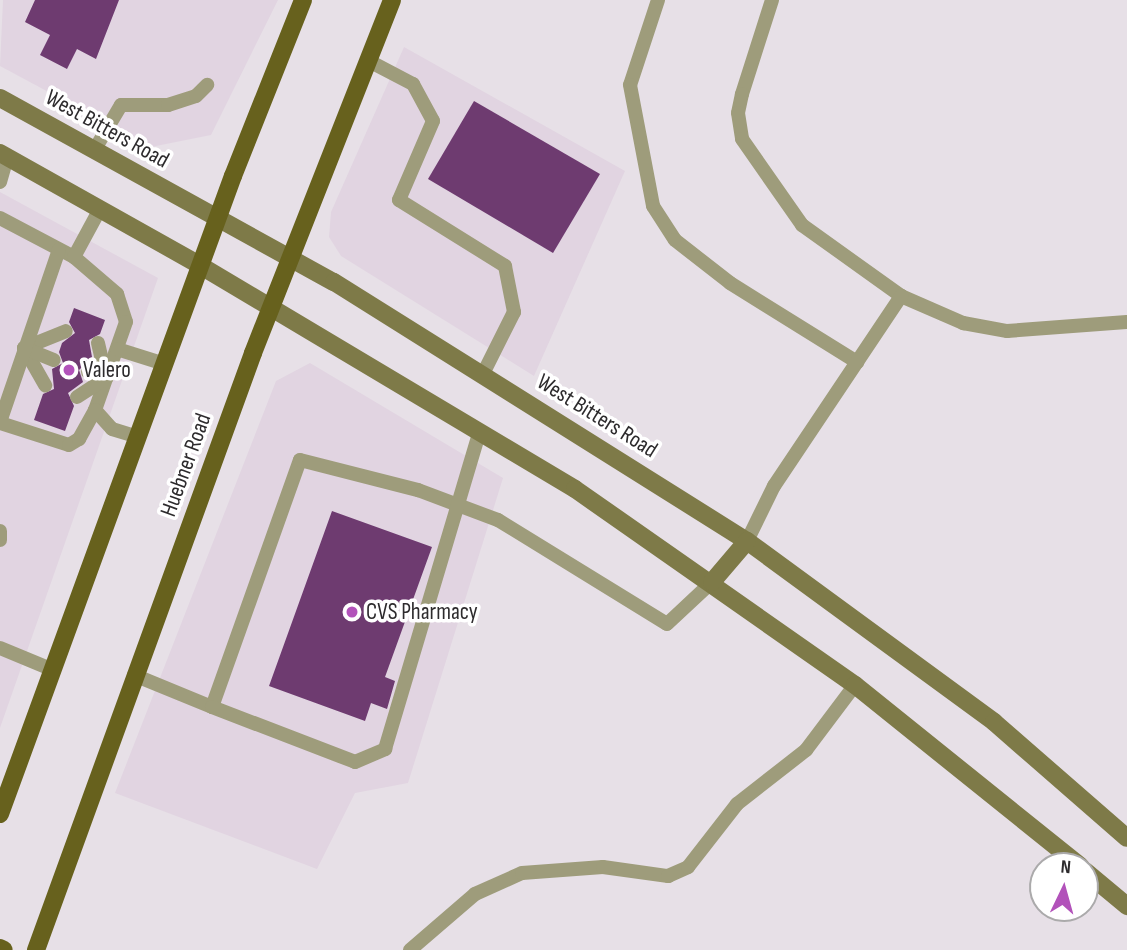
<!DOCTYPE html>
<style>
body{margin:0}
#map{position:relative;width:1127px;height:950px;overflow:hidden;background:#e7e0e7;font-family:"Sofia Sans Condensed",sans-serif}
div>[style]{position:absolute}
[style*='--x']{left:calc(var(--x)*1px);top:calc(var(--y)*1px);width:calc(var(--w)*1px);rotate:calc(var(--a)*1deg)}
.built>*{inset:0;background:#e1d4e1}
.building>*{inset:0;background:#6e3b70}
.service>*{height:14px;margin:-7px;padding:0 7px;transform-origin:7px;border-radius:7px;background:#9e9c7b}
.secondary>*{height:18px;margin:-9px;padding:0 9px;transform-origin:9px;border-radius:9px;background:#7e7a48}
.primary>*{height:18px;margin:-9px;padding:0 9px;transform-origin:9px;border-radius:9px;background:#67611d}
.dots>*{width:19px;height:19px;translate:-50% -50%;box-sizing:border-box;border:4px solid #fff;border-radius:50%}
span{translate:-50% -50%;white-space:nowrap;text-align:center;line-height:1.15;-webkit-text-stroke:7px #fff;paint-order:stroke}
.street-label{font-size:23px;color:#2d2b2d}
.poi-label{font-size:23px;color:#2d2b2d}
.left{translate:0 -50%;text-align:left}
.north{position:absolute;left:1029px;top:852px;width:70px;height:70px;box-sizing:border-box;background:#fff;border:2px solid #abaaab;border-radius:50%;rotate:5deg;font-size:19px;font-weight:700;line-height:28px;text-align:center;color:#2d2b2d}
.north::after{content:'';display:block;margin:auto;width:24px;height:32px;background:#b252ba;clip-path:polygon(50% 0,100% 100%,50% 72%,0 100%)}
</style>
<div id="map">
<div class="built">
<div style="clip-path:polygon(3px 0,278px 0,211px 135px,151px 147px,0 66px)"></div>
<div style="clip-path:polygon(404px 47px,625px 171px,534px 376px,341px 256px,329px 237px,331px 212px)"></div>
<div style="clip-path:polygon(0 192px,158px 278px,0 728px)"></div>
<div style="clip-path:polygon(310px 363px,503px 478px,408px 783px,355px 793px,317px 869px,115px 793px,276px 381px)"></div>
</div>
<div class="building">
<div style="clip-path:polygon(35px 0,119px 0,96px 59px,77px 49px,67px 69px,40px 55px,50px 35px,25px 22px)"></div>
<div style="clip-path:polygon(474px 101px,600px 174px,553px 253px,428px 179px)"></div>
<div style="clip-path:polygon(74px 308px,105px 320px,100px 334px,89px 340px,92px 357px,79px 370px,83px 382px,68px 393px,74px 406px,65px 431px,34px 420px,43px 394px,54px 389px,52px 369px,63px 363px,59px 352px,62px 343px,75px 333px,69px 322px)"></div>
<div style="clip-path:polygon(332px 511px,432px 547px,385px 677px,395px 681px,387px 709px,371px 703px,365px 721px,269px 686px)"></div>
</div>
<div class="service">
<div style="--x:658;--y:0;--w:89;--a:108.2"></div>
<div style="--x:630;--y:85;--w:123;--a:79.2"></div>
<div style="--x:653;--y:206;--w:40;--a:57.1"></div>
<div style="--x:675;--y:240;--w:70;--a:38"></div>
<div style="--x:730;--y:283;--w:150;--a:31.9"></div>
<div style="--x:772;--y:0;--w:99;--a:107.7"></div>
<div style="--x:742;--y:94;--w:19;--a:102"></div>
<div style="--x:738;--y:113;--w:26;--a:81"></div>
<div style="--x:742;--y:139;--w:105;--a:55.1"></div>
<div style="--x:802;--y:225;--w:122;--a:35.6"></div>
<div style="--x:901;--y:296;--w:68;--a:23.5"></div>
<div style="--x:963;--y:323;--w:45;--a:10.3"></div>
<div style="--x:1007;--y:331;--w:120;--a:-4.3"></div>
<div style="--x:367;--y:60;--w:52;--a:27.6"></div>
<div style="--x:413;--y:84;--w:42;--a:61.6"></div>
<div style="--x:433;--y:121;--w:86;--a:113.3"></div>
<div style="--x:399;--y:200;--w:125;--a:31.9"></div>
<div style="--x:505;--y:266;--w:47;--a:78.9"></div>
<div style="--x:514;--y:312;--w:69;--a:116.6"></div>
<div style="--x:95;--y:149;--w:51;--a:-59.4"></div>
<div style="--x:121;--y:105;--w:47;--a:0"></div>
<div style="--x:168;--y:105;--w:29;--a:-18"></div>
<div style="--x:196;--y:96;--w:16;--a:-45"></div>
<div style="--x:0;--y:182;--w:26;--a:-74"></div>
<div style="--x:0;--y:218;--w:84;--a:27.8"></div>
<div style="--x:74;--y:257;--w:57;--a:40.7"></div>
<div style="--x:117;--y:294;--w:29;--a:72"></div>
<div style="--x:126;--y:322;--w:93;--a:109.4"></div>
<div style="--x:95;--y:410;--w:25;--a:48"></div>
<div style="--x:112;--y:429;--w:27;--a:17"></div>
<div style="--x:74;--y:257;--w:55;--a:-61.6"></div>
<div style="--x:98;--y:343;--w:35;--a:77"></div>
<div style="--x:24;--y:348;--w:45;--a:-22"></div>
<div style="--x:24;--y:348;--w:43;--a:60.4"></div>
<div style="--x:24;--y:348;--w:32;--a:22"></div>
<div style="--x:117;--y:349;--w:50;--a:17.4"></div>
<div style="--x:88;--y:372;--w:19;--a:18"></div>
<div style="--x:77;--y:397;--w:35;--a:-33"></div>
<div style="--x:0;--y:422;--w:182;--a:-71.1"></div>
<div style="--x:0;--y:423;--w:72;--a:17.7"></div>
<div style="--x:69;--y:445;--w:12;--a:-31"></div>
<div style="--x:79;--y:439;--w:33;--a:-61"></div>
<div style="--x:0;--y:531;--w:9;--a:90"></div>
<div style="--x:747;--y:541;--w:61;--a:-63.9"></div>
<div style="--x:774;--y:486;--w:229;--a:-56.2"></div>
<div style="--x:0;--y:648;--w:57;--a:22.5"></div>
<div style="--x:134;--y:675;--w:84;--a:22.3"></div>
<div style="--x:212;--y:707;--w:262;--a:-70.4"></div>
<div style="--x:300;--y:460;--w:122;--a:14.3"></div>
<div style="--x:418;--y:490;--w:85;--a:20.6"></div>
<div style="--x:498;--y:520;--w:198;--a:31.6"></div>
<div style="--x:667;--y:624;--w:62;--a:-43"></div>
<div style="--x:212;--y:707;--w:153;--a:21"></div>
<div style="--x:355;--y:762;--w:33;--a:-23"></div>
<div style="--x:385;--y:749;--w:332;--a:-73.4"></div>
<div style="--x:410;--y:950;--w:86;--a:-40.7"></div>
<div style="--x:475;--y:894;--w:51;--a:-24.1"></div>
<div style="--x:522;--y:873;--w:81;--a:-4.2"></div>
<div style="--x:603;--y:867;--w:66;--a:7.9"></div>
<div style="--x:668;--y:876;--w:22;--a:-24"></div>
<div style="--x:688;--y:867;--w:80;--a:-52.1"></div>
<div style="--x:737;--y:804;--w:88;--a:-38"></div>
<div style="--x:806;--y:750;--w:81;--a:-53"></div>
</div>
<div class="secondary">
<div style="--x:0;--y:98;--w:381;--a:28.9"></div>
<div style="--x:334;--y:282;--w:487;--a:32.1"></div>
<div style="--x:747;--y:541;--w:306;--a:36.2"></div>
<div style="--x:994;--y:722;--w:176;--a:41.1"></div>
<div style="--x:0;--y:153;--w:231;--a:29.3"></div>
<div style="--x:201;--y:266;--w:435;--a:30.8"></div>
<div style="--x:575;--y:489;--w:342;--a:35"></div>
<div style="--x:855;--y:685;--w:289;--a:38.8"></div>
<div style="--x:712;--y:582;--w:54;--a:-49.5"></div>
<div style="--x:1085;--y:871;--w:55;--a:39.8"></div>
</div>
<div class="primary">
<div style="--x:0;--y:814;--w:679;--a:-69.94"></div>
<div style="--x:233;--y:176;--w:189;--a:-68.3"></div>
<div style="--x:0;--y:948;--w:4;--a:27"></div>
<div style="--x:36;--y:950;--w:635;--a:-70.02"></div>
<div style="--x:253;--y:353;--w:379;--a:-68.5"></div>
</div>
<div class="dots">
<div style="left:69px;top:370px;background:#b252ba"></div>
<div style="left:352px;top:612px;background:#b252ba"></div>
</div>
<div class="street-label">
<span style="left:107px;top:129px;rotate:29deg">West Bitters Road</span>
<span style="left:597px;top:416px;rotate:32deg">West Bitters Road</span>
<span style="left:186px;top:465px;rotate:-70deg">Huebner Road</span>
</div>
<div class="poi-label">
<span class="left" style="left:83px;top:370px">Valero</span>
<span class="left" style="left:366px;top:612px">CVS Pharmacy</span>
</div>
<div class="north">N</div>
</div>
